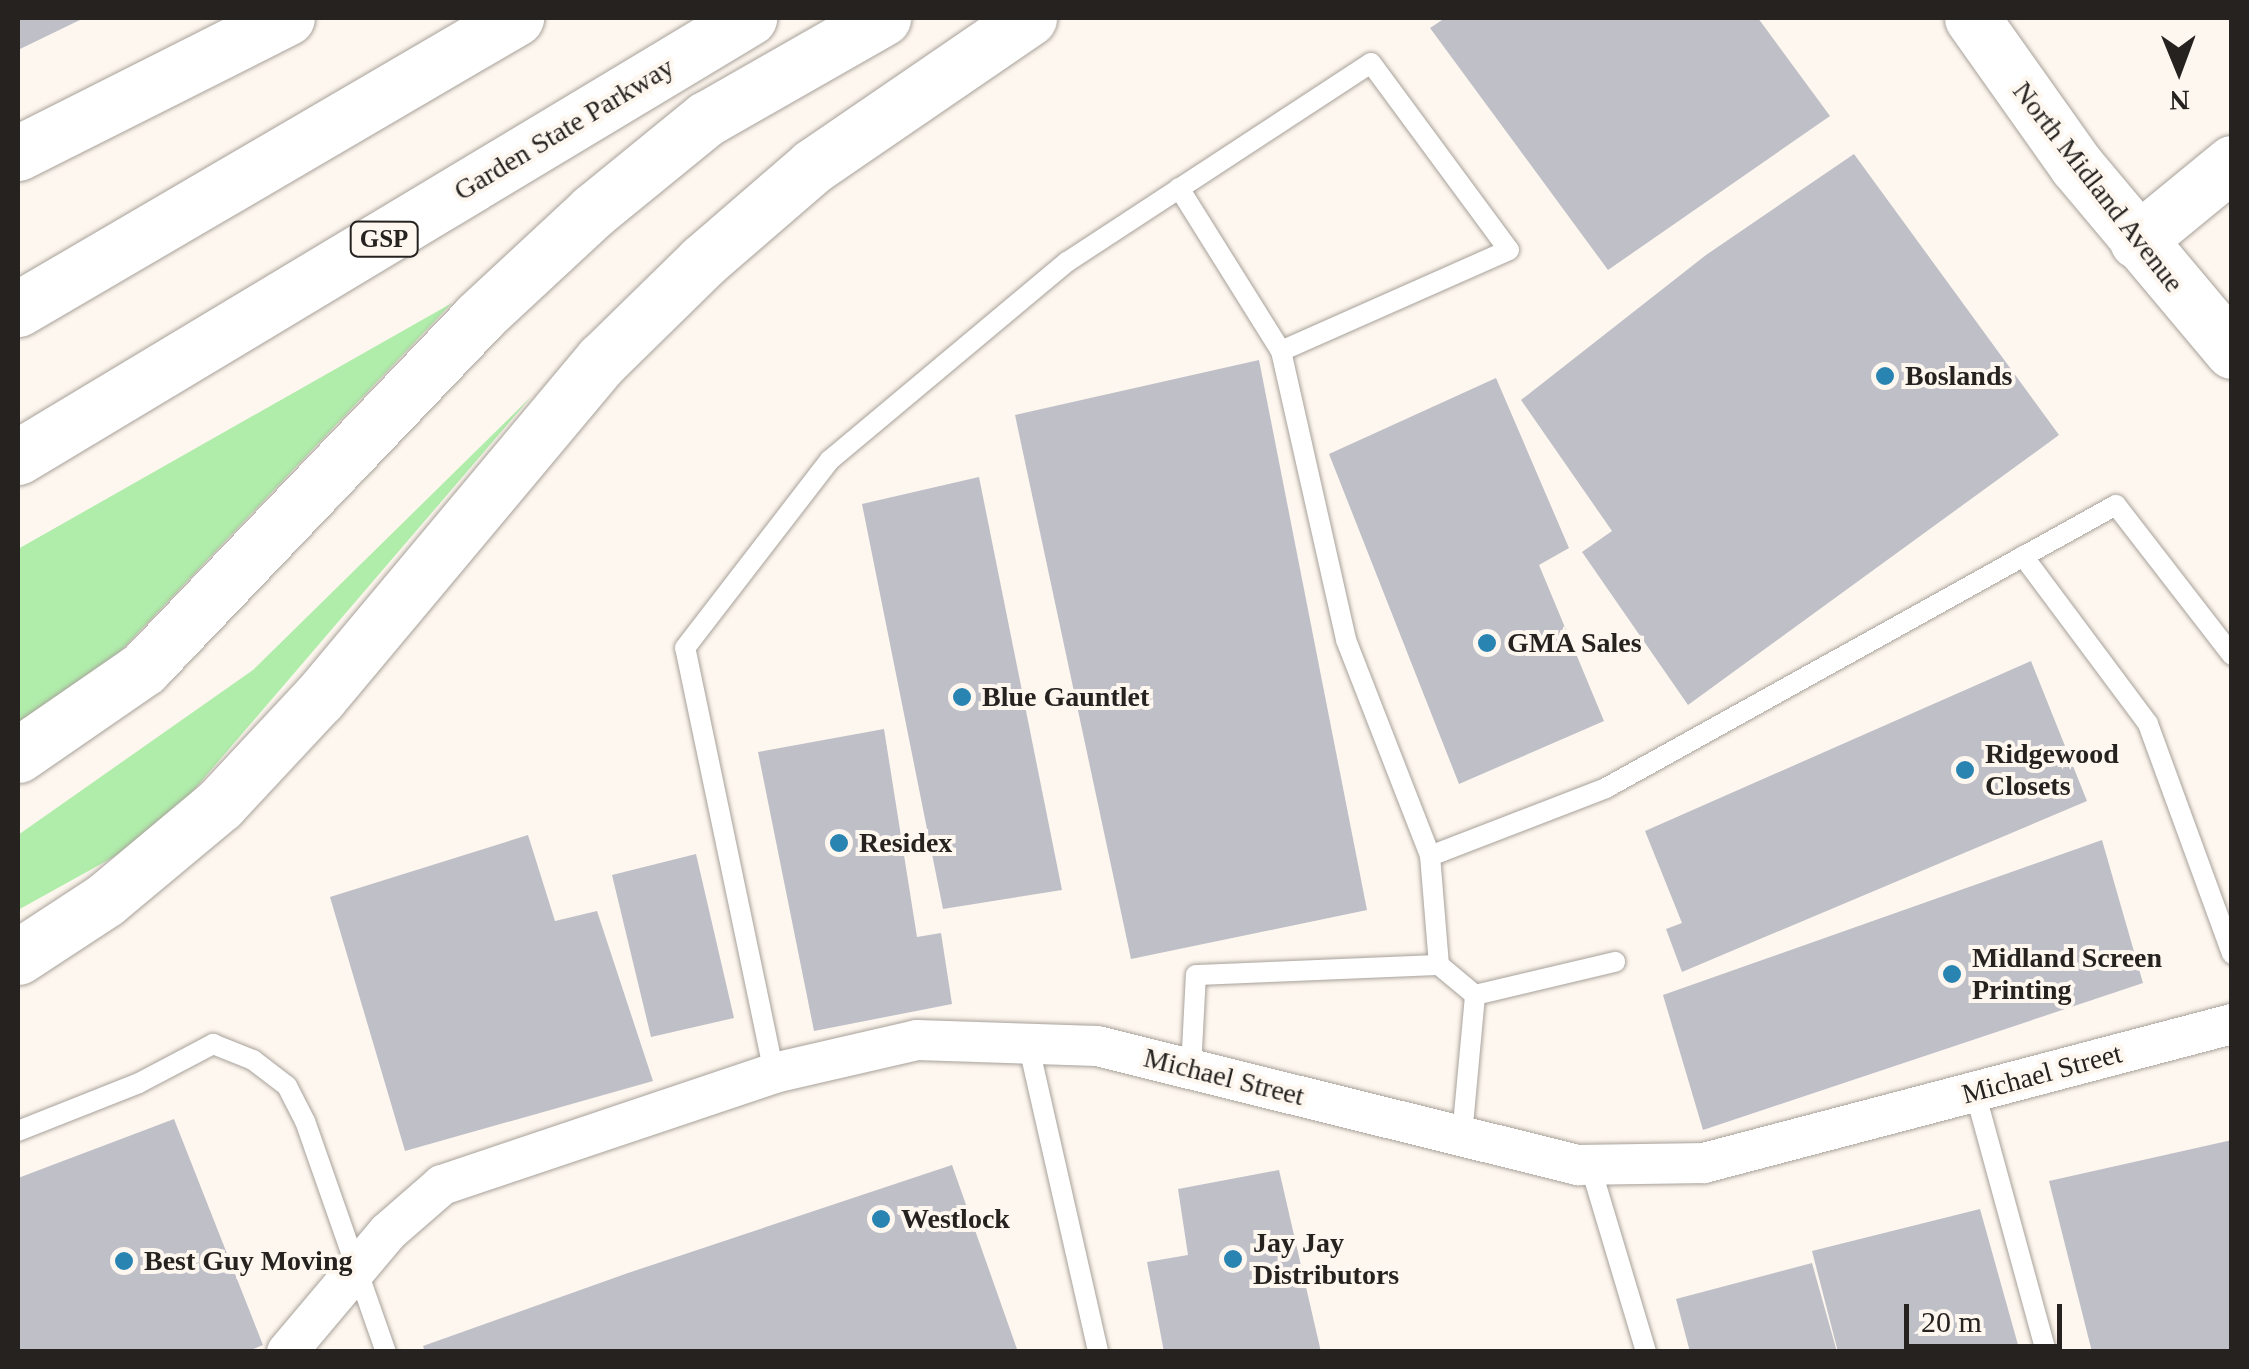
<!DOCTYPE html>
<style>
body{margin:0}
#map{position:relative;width:2249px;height:1369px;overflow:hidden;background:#fef7ef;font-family:"Times New Roman",serif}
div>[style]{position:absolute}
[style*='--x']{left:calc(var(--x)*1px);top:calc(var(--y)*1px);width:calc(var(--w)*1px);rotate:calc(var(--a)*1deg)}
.green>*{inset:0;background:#b0ecaa}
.building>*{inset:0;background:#bfbfc8}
.roads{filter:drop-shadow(0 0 2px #a7a19a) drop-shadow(0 0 2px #a7a19a)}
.lane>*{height:20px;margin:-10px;padding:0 10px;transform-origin:10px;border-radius:10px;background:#fff}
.street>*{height:40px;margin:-20px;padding:0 20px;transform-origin:20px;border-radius:20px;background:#fff}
.secondary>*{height:55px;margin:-27.5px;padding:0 27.5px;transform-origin:27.5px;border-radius:27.5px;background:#fff}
.highway>*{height:55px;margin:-27.5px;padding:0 27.5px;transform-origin:27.5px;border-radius:27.5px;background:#fff}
.dots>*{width:28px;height:28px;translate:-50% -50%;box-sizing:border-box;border:5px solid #fef7ef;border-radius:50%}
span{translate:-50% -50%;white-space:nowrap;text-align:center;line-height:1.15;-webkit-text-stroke:8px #fef7ef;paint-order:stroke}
.shield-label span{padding:2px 8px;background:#fef7ef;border:2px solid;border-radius:8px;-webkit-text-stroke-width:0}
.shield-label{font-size:25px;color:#252220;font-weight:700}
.street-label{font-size:28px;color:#252220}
.poi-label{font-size:28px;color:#252220;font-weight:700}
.left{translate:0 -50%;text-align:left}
.frame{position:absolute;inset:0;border:20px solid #252220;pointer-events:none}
.north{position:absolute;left:2129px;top:20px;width:100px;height:100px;-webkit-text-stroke:8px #fef7ef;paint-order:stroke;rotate:179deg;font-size:28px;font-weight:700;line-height:40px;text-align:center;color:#252220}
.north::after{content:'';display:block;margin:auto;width:35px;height:45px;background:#252220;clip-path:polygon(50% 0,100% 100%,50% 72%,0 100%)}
.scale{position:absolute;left:1904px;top:1304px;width:158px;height:45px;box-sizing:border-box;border:5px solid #252220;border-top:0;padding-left:12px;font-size:30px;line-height:35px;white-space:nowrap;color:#252220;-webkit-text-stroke:8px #fef7ef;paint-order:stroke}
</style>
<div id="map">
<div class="green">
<div style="clip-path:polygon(452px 303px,94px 679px,18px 732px,18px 549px)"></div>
<div style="clip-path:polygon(531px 397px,157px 833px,18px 910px,18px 835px,253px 670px)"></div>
</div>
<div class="building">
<div style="clip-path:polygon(18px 18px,84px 18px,18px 50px)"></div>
<div style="clip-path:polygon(1445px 18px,1758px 18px,1830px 116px,1608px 270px,1430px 28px)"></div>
<div style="clip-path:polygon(1854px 154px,2059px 435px,1688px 705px,1582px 552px,1612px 531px,1521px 400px,1706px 255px)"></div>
<div style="clip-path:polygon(1259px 360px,1367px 910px,1131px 959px,1015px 415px)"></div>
<div style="clip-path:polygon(1496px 378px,1569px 548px,1539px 565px,1604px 721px,1459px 784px,1329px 454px)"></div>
<div style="clip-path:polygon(979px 477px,1062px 890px,943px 909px,862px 504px)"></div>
<div style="clip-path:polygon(2031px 661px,2087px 801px,1682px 972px,1666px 929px,1682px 923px,1645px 831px)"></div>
<div style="clip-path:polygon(884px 729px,917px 937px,941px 933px,952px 1004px,814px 1031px,758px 752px)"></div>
<div style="clip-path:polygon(528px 835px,555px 921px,597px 911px,653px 1081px,405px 1151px,330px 897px)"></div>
<div style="clip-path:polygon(2102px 840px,2143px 983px,1703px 1130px,1663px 995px)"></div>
<div style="clip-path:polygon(696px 854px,734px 1018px,651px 1037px,612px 875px)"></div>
<div style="clip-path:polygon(174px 1119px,263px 1345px,246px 1352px,18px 1352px,18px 1178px)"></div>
<div style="clip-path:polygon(2232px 1140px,2232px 1352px,2092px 1352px,2049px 1181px)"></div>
<div style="clip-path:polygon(952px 1165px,1018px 1352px,425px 1352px,423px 1346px,628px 1273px)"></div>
<div style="clip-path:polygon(1279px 1170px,1321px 1352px,1164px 1352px,1147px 1262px,1188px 1255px,1178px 1189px)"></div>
<div style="clip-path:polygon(1980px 1209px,2020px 1352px,1838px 1352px,1812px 1251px)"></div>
<div style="clip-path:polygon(1812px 1263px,1837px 1352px,1690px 1352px,1676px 1299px)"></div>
</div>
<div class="roads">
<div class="lane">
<div style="--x:1179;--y:188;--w:192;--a:58"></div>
<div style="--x:2023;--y:556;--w:209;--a:53.3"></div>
<div style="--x:2148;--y:724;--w:245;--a:69.9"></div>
<div style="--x:1439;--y:965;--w:47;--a:39.8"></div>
<div style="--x:1475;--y:995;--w:144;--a:-13.3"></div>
<div style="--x:1028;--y:1043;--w:317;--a:77.2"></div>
<div style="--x:1191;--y:1069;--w:94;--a:-87"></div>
<div style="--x:1196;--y:975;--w:243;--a:-2.4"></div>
<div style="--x:1439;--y:965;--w:109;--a:-94.7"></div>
<div style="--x:1430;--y:856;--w:189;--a:-21.1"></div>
<div style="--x:1606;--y:788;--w:583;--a:-29.03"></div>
<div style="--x:2116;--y:505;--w:190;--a:52.3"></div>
<div style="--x:774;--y:1073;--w:434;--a:-101.8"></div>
<div style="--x:685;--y:648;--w:237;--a:-52.4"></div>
<div style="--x:830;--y:460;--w:309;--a:-39.9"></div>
<div style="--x:1067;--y:262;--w:363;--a:-33.2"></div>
<div style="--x:1371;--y:63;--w:232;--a:53.6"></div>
<div style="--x:1509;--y:250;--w:249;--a:156.1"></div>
<div style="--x:1281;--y:351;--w:296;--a:77.3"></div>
<div style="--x:1346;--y:640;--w:232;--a:68.7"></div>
<div style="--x:1975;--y:1092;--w:270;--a:74.7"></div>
<div style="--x:18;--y:1131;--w:130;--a:-21.6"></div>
<div style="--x:139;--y:1083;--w:84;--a:-27.8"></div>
<div style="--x:213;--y:1044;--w:43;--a:21.8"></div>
<div style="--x:253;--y:1060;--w:43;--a:37.4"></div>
<div style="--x:287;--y:1086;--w:39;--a:63"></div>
<div style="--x:305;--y:1121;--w:245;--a:70.7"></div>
<div style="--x:1462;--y:1136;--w:142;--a:-84.7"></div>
<div style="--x:1590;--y:1165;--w:195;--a:73.3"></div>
</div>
<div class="street">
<div style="--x:287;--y:1352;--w:157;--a:-49.9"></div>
<div style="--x:388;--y:1232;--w:72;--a:-41"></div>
<div style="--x:442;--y:1185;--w:350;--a:-18.6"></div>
<div style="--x:774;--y:1073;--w:147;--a:-13"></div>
<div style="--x:917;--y:1040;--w:180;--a:1.9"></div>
<div style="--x:1097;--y:1046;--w:496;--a:13.9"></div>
<div style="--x:1578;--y:1165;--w:126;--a:-0.9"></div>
<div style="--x:1704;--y:1163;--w:546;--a:-14.75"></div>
</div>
<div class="secondary">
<div style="--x:1972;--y:18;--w:180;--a:54.7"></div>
<div style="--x:2076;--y:165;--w:243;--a:50"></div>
<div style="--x:2137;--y:241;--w:123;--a:-39.4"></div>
</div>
<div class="highway">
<div style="--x:18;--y:153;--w:301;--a:-26.7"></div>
<div style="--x:18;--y:309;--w:577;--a:-30.3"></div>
<div style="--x:18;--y:457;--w:853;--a:-30.99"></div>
<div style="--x:18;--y:755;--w:153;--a:-34.6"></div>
<div style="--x:144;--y:668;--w:485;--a:-46.3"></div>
<div style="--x:479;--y:317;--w:156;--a:-42.9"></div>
<div style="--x:593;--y:211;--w:146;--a:-39.2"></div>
<div style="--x:706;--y:119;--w:204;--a:-29.7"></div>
<div style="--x:18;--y:957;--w:104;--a:-33.2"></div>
<div style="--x:105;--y:900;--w:150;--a:-39.9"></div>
<div style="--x:220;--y:804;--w:145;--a:-47"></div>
<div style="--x:319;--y:698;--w:441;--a:-50.1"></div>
<div style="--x:602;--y:360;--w:141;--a:-44.4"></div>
<div style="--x:703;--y:261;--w:145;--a:-40.8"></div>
<div style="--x:813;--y:166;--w:262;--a:-34.4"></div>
</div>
</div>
<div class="dots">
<div style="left:1885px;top:376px;background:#2a84b1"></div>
<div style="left:1487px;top:643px;background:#2a84b1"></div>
<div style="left:962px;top:697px;background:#2a84b1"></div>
<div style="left:1965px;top:770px;background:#2a84b1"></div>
<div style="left:839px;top:843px;background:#2a84b1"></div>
<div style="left:1952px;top:974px;background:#2a84b1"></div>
<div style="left:881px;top:1219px;background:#2a84b1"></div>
<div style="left:1233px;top:1259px;background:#2a84b1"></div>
<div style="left:124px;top:1261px;background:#2a84b1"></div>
</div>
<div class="shield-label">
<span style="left:384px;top:239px">GSP</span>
</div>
<div class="street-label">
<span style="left:564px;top:129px;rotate:-31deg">Garden State Parkway</span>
<span style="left:2098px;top:187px;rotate:52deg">North Midland Avenue</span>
<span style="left:2042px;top:1074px;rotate:-15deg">Michael Street</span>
<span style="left:1224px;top:1077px;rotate:14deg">Michael Street</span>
</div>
<div class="poi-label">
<span class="left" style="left:1905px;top:376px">Boslands</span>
<span class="left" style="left:1507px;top:643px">GMA Sales</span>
<span class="left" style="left:982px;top:697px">Blue Gauntlet</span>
<span class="left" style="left:1985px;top:770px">Ridgewood<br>Closets</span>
<span class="left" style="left:859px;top:843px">Residex</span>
<span class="left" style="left:1972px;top:974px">Midland Screen<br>Printing</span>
<span class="left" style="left:901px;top:1219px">Westlock</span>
<span class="left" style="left:1253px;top:1259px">Jay Jay<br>Distributors</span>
<span class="left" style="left:144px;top:1261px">Best Guy Moving</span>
</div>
<div class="frame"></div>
<div class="north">N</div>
<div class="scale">20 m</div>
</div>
